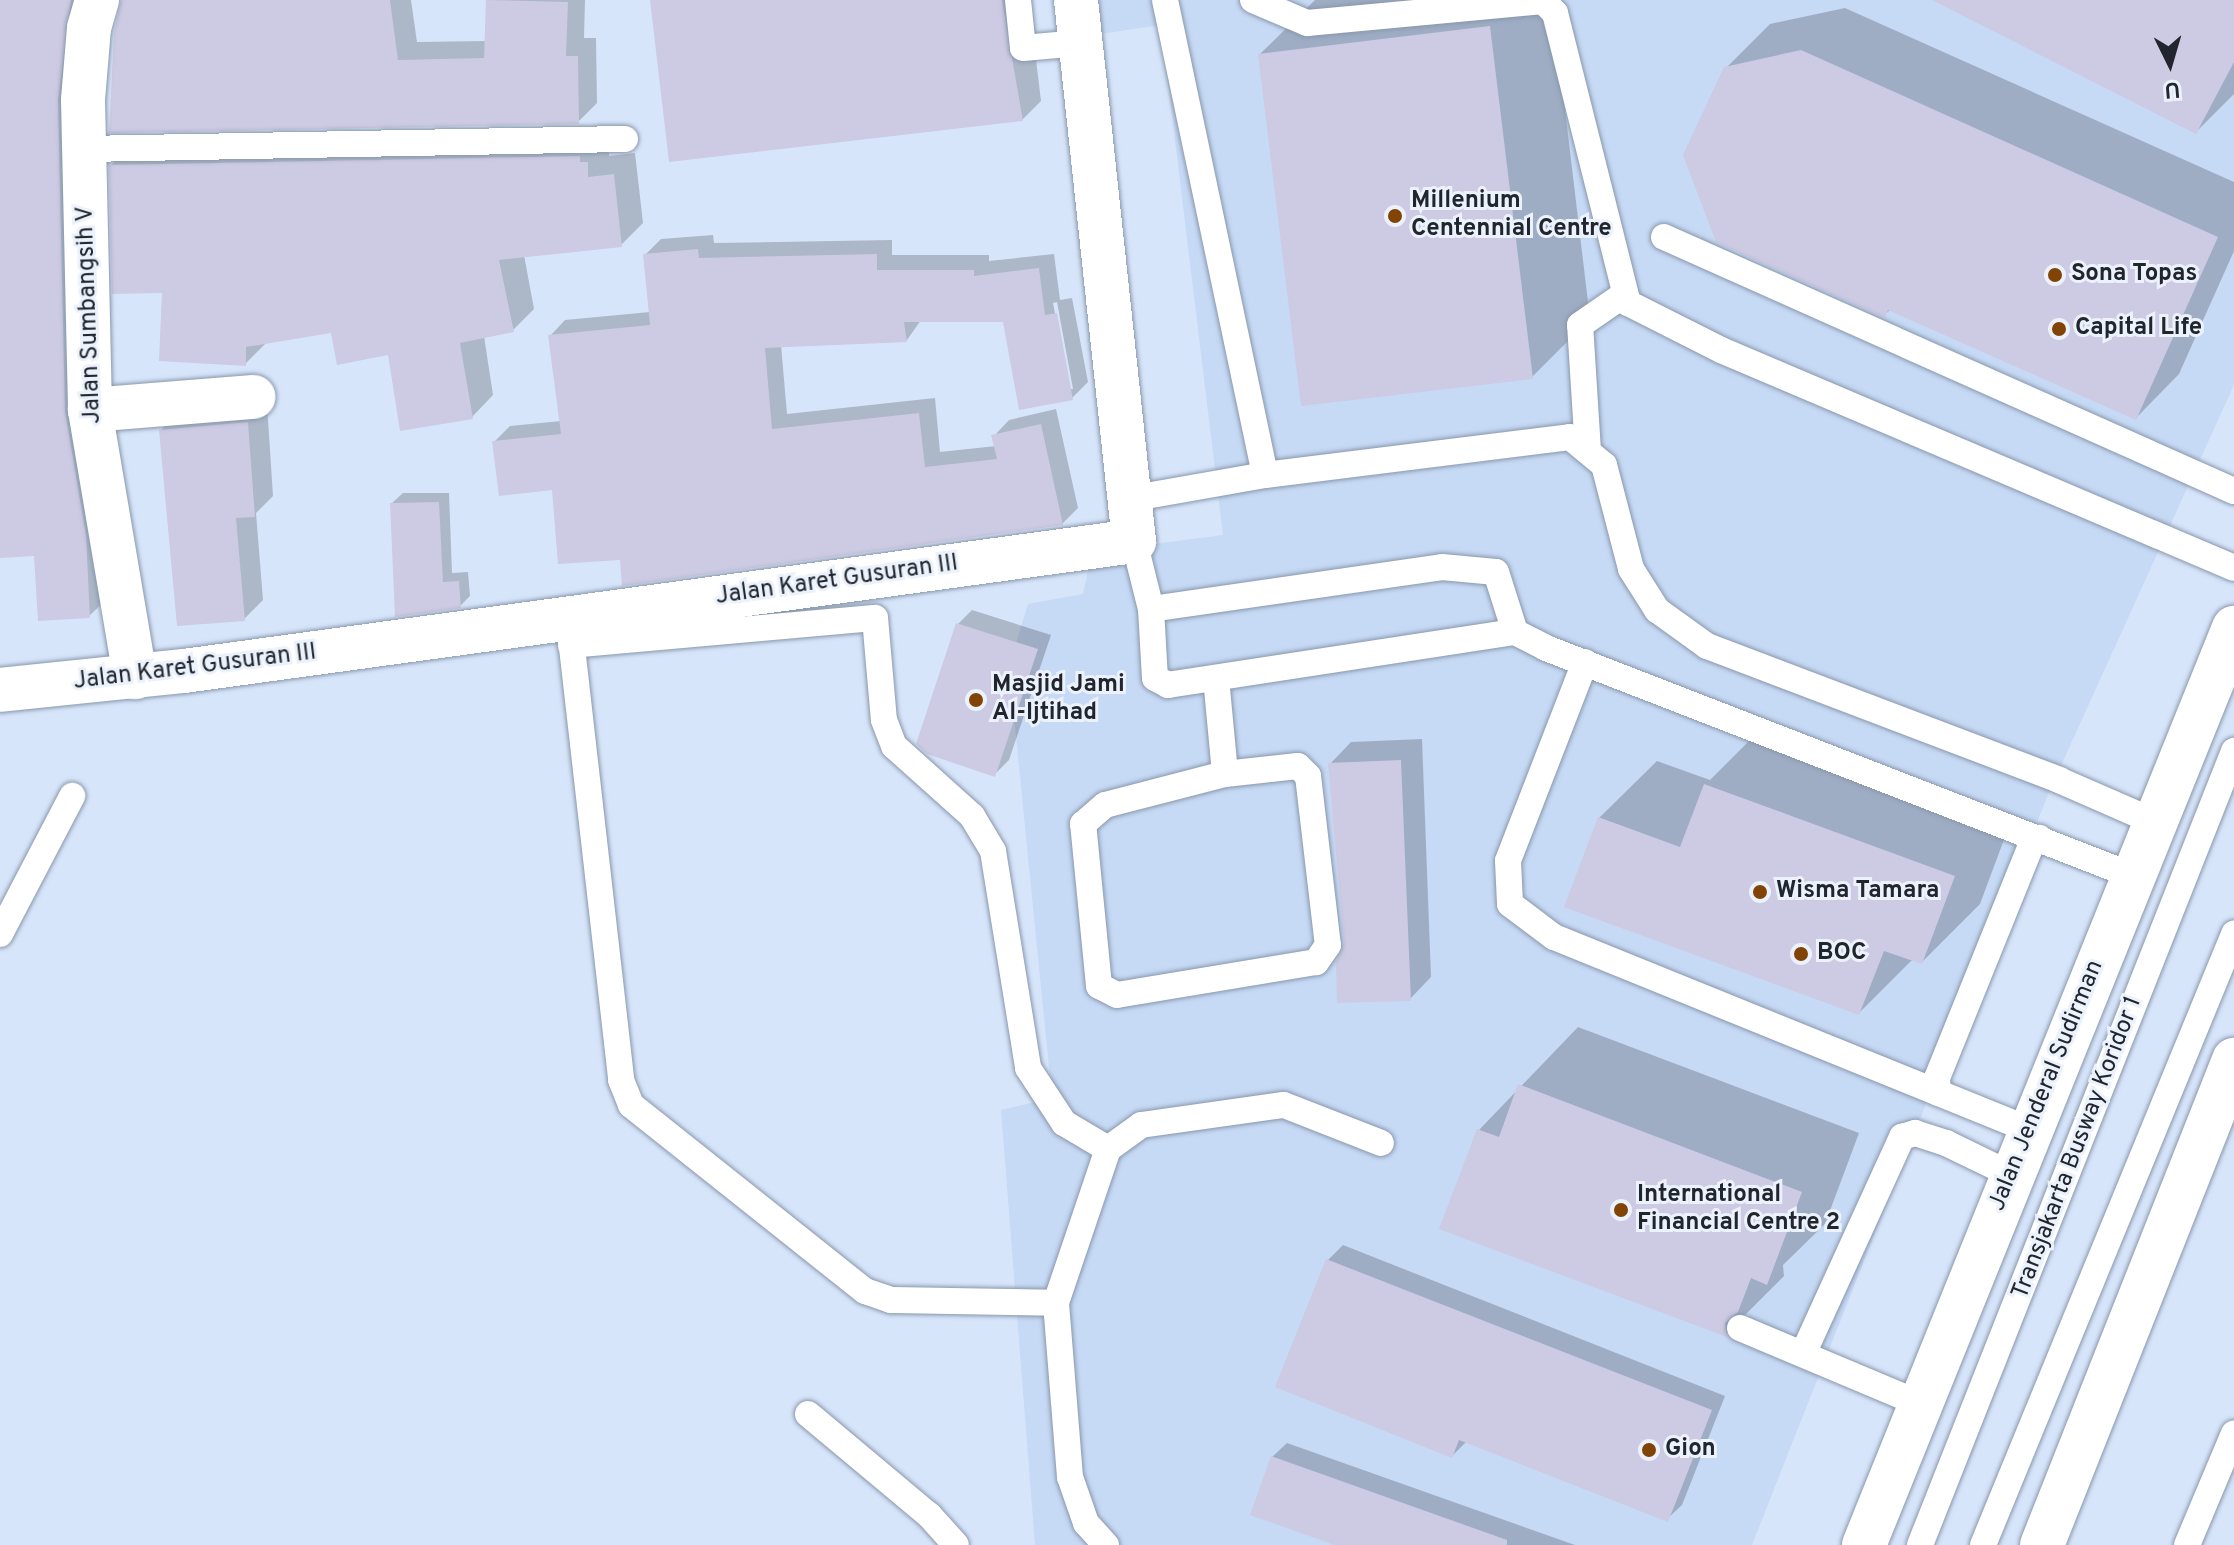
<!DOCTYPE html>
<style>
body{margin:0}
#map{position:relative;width:2234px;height:1545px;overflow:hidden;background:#d7e5fb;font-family:Overpass,sans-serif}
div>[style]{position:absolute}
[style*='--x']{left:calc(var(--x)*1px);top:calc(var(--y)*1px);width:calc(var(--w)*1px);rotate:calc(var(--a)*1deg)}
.built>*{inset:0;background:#c6d9f5}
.shadow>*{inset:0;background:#0003}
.building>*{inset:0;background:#cdcae3}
.roads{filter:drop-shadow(0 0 2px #8997ab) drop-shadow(0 0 2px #8997ab)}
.lane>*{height:26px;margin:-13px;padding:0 13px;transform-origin:13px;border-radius:13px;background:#fff}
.street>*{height:44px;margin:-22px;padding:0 22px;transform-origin:22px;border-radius:22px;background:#fff}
.primary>*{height:44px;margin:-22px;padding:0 22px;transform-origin:22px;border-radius:22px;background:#fff}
.dots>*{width:22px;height:22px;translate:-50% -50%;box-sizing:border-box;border:4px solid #ecf2fb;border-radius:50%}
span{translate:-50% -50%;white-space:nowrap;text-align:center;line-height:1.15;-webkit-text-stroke:6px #ecf2fb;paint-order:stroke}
.poi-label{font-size:24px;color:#21262e;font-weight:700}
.left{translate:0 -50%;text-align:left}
.street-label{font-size:24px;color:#21262e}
.north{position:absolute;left:2130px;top:24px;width:80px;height:80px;-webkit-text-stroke:6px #ecf2fb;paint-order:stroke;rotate:175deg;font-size:22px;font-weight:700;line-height:32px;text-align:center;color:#21262e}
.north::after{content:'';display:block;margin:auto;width:28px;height:36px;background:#21262e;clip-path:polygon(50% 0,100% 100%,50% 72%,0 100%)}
</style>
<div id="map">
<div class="built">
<div style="clip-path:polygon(1081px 0,2234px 0,2234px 385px,2049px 792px,1752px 1545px,1035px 1545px,1001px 1110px,1052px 1098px,1009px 666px,1028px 604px,1083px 594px,1092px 552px,1223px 535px,1161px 25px,1087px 36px)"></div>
</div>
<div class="shadow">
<div style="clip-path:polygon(0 0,83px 0,108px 598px,89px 616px,36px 554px,0 556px)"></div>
<div style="clip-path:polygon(122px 0,411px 0,417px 42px,487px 41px,488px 0,585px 0,584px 38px,596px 38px,597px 103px,578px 122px)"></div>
<div style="clip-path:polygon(652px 0,1022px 0,1034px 43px,1041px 101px,1022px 120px)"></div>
<div style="clip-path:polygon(1315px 0,1552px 0,1590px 319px,1532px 377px,1260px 54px)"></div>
<div style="clip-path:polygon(1937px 0,2234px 0,2234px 94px,2196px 132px)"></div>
<div style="clip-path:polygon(1845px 8px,2234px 182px,2234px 251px,2179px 374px,2136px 418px,1891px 309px,1884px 315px,1726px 68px,1770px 24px)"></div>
<div style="clip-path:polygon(609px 141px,609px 156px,635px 153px,643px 223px,621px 245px,524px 255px,534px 309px,513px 330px,484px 336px,493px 395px,472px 417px,390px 353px,332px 331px,267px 342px,245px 364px,164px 291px,111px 165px,133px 144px)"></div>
<div style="clip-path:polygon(evenodd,713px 235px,714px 243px,892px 240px,892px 255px,989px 255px,989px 261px,1054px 254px,1060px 300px,1072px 298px,1088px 382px,1072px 398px,1005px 320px,921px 320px,907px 340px,781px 345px,787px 414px,935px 398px,940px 452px,996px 446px,994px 436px,1009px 420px,1056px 409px,1078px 508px,1062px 524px,622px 558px,554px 488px,494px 442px,510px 426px,561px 421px,550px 336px,565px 320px,650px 312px,645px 255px,661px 239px,713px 235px,1057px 302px,1073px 389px,1069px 389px,1053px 303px,1057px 302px)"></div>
<div style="clip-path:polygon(267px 404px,273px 496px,256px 513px,263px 600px,244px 619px,161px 430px,180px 411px)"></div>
<div style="clip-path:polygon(403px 493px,449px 493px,452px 573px,468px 572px,470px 596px,460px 606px,397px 615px,392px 503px)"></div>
<div style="clip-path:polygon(972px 610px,1051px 635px,1009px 760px,994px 775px,958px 624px)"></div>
<div style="clip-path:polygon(1763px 727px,2012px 818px,1980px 904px,1922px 962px,1913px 959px,1859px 1013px,1599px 818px,1657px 761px,1710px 780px)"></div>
<div style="clip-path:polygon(1422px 739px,1431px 977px,1410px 999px,1346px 943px,1330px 764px,1351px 742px)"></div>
<div style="clip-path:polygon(1578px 1027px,1859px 1133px,1825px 1224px,1783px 1265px,1784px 1276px,1726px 1334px,1479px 1130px)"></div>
<div style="clip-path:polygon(1343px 1245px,1725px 1396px,1682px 1505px,1667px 1519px,1467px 1441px,1452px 1456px,1277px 1386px,1328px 1260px)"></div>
<div style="clip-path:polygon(1287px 1443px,1575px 1545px,1341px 1545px,1272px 1457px)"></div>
</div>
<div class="building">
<div style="clip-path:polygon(0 0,71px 0,58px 100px,65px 411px,86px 535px,90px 618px,38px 621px,34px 556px,0 558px)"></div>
<div style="clip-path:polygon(121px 0,390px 0,398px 60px,484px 58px,486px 0,568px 2px,566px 56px,578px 56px,579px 124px,109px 133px,114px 33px)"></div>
<div style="clip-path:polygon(650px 0,1002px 0,1023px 121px,669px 162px)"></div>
<div style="clip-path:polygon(1932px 0,2234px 0,2234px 62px,2196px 134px)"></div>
<div style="clip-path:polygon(1490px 26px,1533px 379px,1301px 406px,1258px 54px)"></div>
<div style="clip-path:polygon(1801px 50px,2218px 237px,2136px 420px,1888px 310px,1885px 318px,1716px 242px,1683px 155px,1724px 67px)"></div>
<div style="clip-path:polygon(580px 156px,580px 162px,588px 162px,588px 177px,614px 174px,622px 247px,499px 260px,514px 332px,460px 343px,473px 419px,400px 431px,388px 355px,337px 365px,331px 333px,246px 347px,246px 366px,159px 361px,162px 293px,112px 294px,109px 165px)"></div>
<div style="clip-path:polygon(698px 249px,699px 258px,877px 254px,877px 270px,974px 270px,974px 276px,1039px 268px,1045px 315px,1057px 313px,1073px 400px,1019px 410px,1003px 322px,904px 322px,907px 342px,765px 348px,772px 429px,919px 413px,925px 467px,997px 459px,991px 435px,1041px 424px,1063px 525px,622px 586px,620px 560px,558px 564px,552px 490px,499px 496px,492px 441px,561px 434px,548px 335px,650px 325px,643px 254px)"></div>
<div style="clip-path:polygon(248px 422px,255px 517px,236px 518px,245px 621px,177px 626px,159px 430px)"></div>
<div style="clip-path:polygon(439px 502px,443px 582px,459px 581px,461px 608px,395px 617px,390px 503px)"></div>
<div style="clip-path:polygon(956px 623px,1038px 649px,995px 777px,927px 754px,916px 744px)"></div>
<div style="clip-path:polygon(1401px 760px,1411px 1001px,1337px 1003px,1336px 962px,1344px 943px,1328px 763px)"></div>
<div style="clip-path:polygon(1704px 784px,1955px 876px,1922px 964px,1884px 951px,1859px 1015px,1564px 907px,1598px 817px,1680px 847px)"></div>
<div style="clip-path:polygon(1518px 1084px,1802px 1192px,1767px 1285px,1751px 1278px,1738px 1312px,1725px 1323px,1727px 1337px,1439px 1229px,1477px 1129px,1499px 1137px)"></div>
<div style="clip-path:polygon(1326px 1259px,1712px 1410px,1668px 1522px,1459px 1440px,1452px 1458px,1275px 1387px)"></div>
<div style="clip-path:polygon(1271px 1456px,1507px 1540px,1507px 1545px,1335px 1545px,1250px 1515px)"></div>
</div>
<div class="roads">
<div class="lane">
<div style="--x:1018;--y:0;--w:48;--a:84.1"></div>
<div style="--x:1023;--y:48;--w:57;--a:-5"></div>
<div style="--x:1165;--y:0;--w:485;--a:78.1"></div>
<div style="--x:1253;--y:0;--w:59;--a:23.1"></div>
<div style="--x:1307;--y:23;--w:237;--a:-5.3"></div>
<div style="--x:1543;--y:1;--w:17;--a:45"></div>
<div style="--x:1555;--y:13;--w:299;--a:75.9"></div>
<div style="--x:1628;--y:303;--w:104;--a:26.8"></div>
<div style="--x:1721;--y:350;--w:557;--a:23.02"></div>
<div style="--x:84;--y:149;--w:541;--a:-1.06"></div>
<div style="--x:1664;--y:237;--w:624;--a:24.02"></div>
<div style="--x:1588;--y:451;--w:126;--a:-93.6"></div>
<div style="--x:1580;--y:325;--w:55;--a:-34.6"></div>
<div style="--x:1129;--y:499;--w:138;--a:-10"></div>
<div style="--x:1265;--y:475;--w:307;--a:-7.1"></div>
<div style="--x:1570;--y:437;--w:44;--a:39.5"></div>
<div style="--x:1604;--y:465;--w:107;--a:75.4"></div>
<div style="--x:1631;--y:569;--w:49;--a:57.6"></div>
<div style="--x:1657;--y:610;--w:62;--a:35.8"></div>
<div style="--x:1707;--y:646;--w:377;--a:20.8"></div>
<div style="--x:2059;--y:780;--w:105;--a:23.6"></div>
<div style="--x:1134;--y:541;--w:70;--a:76"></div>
<div style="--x:1151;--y:609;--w:294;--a:-8.2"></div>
<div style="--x:1442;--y:567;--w:54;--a:5.3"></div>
<div style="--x:1496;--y:572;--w:63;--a:72.4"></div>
<div style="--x:1515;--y:632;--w:35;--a:27"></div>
<div style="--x:1546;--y:648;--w:627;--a:21.21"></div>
<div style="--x:1151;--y:609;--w:69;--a:86.7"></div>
<div style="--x:1155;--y:678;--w:15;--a:28"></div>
<div style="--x:1168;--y:685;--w:351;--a:-8.7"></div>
<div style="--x:570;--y:630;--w:453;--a:83.5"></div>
<div style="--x:621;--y:1080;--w:27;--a:68"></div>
<div style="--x:631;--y:1105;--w:299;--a:38.5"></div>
<div style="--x:865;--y:1291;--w:28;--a:19"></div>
<div style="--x:891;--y:1300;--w:165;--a:1"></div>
<div style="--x:571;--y:645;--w:305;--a:-5.1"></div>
<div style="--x:875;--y:618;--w:102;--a:85"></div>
<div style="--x:884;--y:720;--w:28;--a:69"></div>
<div style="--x:894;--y:746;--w:105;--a:41.9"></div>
<div style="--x:972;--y:816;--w:41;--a:59"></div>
<div style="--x:993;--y:851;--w:220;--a:80.8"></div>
<div style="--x:1028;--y:1068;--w:66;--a:56.8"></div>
<div style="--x:1064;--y:1123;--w:51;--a:30.6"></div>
<div style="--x:1108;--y:1149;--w:163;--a:108.7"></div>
<div style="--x:1056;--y:1303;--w:175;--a:85.4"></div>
<div style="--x:1070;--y:1477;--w:49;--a:70.8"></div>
<div style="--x:1086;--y:1523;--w:30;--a:48"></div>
<div style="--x:1585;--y:662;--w:213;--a:111.2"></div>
<div style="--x:1508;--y:861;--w:43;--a:87.3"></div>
<div style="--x:1510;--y:904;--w:55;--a:36.9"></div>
<div style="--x:1554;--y:937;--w:514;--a:22.07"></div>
<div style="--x:1216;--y:678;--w:96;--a:84.6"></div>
<div style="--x:1298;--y:766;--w:14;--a:45"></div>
<div style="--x:1308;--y:776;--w:170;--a:83.3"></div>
<div style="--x:1328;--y:945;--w:21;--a:125"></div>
<div style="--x:1316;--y:962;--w:202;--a:170.6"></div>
<div style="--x:1117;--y:995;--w:20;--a:-153"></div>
<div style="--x:1099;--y:986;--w:163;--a:-95.6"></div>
<div style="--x:1083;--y:824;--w:29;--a:-41"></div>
<div style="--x:1105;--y:805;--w:124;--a:-14.5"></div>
<div style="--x:1225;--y:774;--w:73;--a:-6.3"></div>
<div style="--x:0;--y:934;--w:156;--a:-62.4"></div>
<div style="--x:1938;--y:1093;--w:15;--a:-94"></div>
<div style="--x:1937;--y:1078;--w:251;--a:-68"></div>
<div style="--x:2031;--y:845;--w:11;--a:-41"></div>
<div style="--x:1108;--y:1149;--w:41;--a:-36"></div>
<div style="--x:1141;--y:1125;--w:144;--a:-8"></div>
<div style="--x:1284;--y:1105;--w:104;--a:21.4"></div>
<div style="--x:1740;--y:1328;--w:196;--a:22.8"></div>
<div style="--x:1803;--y:1354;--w:239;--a:-65.5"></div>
<div style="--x:1902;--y:1137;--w:14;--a:-17"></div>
<div style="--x:1915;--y:1133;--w:33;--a:18"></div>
<div style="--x:1946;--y:1143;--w:73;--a:25.9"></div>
<div style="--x:808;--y:1414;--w:158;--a:39.9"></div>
<div style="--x:929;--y:1515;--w:40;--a:48"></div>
<div style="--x:1920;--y:1545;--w:854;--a:-68.42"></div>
<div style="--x:1983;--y:1545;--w:661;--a:-67.67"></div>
<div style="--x:2187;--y:1545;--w:121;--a:-67.2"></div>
</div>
<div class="street">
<div style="--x:97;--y:0;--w:29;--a:106"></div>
<div style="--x:89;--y:28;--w:72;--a:94.8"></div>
<div style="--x:83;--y:100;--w:310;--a:88.7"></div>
<div style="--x:90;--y:410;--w:271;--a:80.4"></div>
<div style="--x:90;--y:410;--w:164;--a:-4.6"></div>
<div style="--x:0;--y:690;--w:185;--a:-5.9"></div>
<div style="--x:184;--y:671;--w:959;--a:-7.79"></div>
<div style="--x:1134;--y:541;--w:544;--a:-96.12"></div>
</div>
<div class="primary">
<div style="--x:1864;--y:1545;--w:989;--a:-68.03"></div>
<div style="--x:2042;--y:1545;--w:522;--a:-68.4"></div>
</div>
</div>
<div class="dots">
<div style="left:1395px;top:216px;background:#824307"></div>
<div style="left:2055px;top:275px;background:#824307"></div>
<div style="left:2059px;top:329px;background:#824307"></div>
<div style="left:976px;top:700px;background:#824307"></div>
<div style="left:1760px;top:892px;background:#824307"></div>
<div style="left:1801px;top:954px;background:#824307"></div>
<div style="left:1621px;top:1210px;background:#824307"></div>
<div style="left:1649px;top:1450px;background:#824307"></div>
</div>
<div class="poi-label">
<span class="left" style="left:1411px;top:216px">Millenium<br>Centennial Centre</span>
<span class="left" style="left:2071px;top:275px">Sona Topas</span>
<span class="left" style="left:2075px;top:329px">Capital Life</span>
<span class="left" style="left:992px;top:700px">Masjid Jami<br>Al-Ijtihad</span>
<span class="left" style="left:1776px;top:892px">Wisma Tamara</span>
<span class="left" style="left:1817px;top:954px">BOC</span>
<span class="left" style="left:1637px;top:1210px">International<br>Financial Centre 2</span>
<span class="left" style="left:1665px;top:1450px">Gion</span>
</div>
<div class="street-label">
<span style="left:90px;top:315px;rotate:-92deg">Jalan Sumbangsih V</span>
<span style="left:837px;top:581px;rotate:-8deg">Jalan Karet Gusuran III</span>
<span style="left:195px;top:668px;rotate:-7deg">Jalan Karet Gusuran III</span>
<span style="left:2047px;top:1086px;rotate:-68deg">Jalan Jenderal Sudirman</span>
<span style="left:2078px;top:1148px;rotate:-69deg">Transjakarta Busway Koridor 1</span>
</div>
<div class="north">U</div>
</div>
